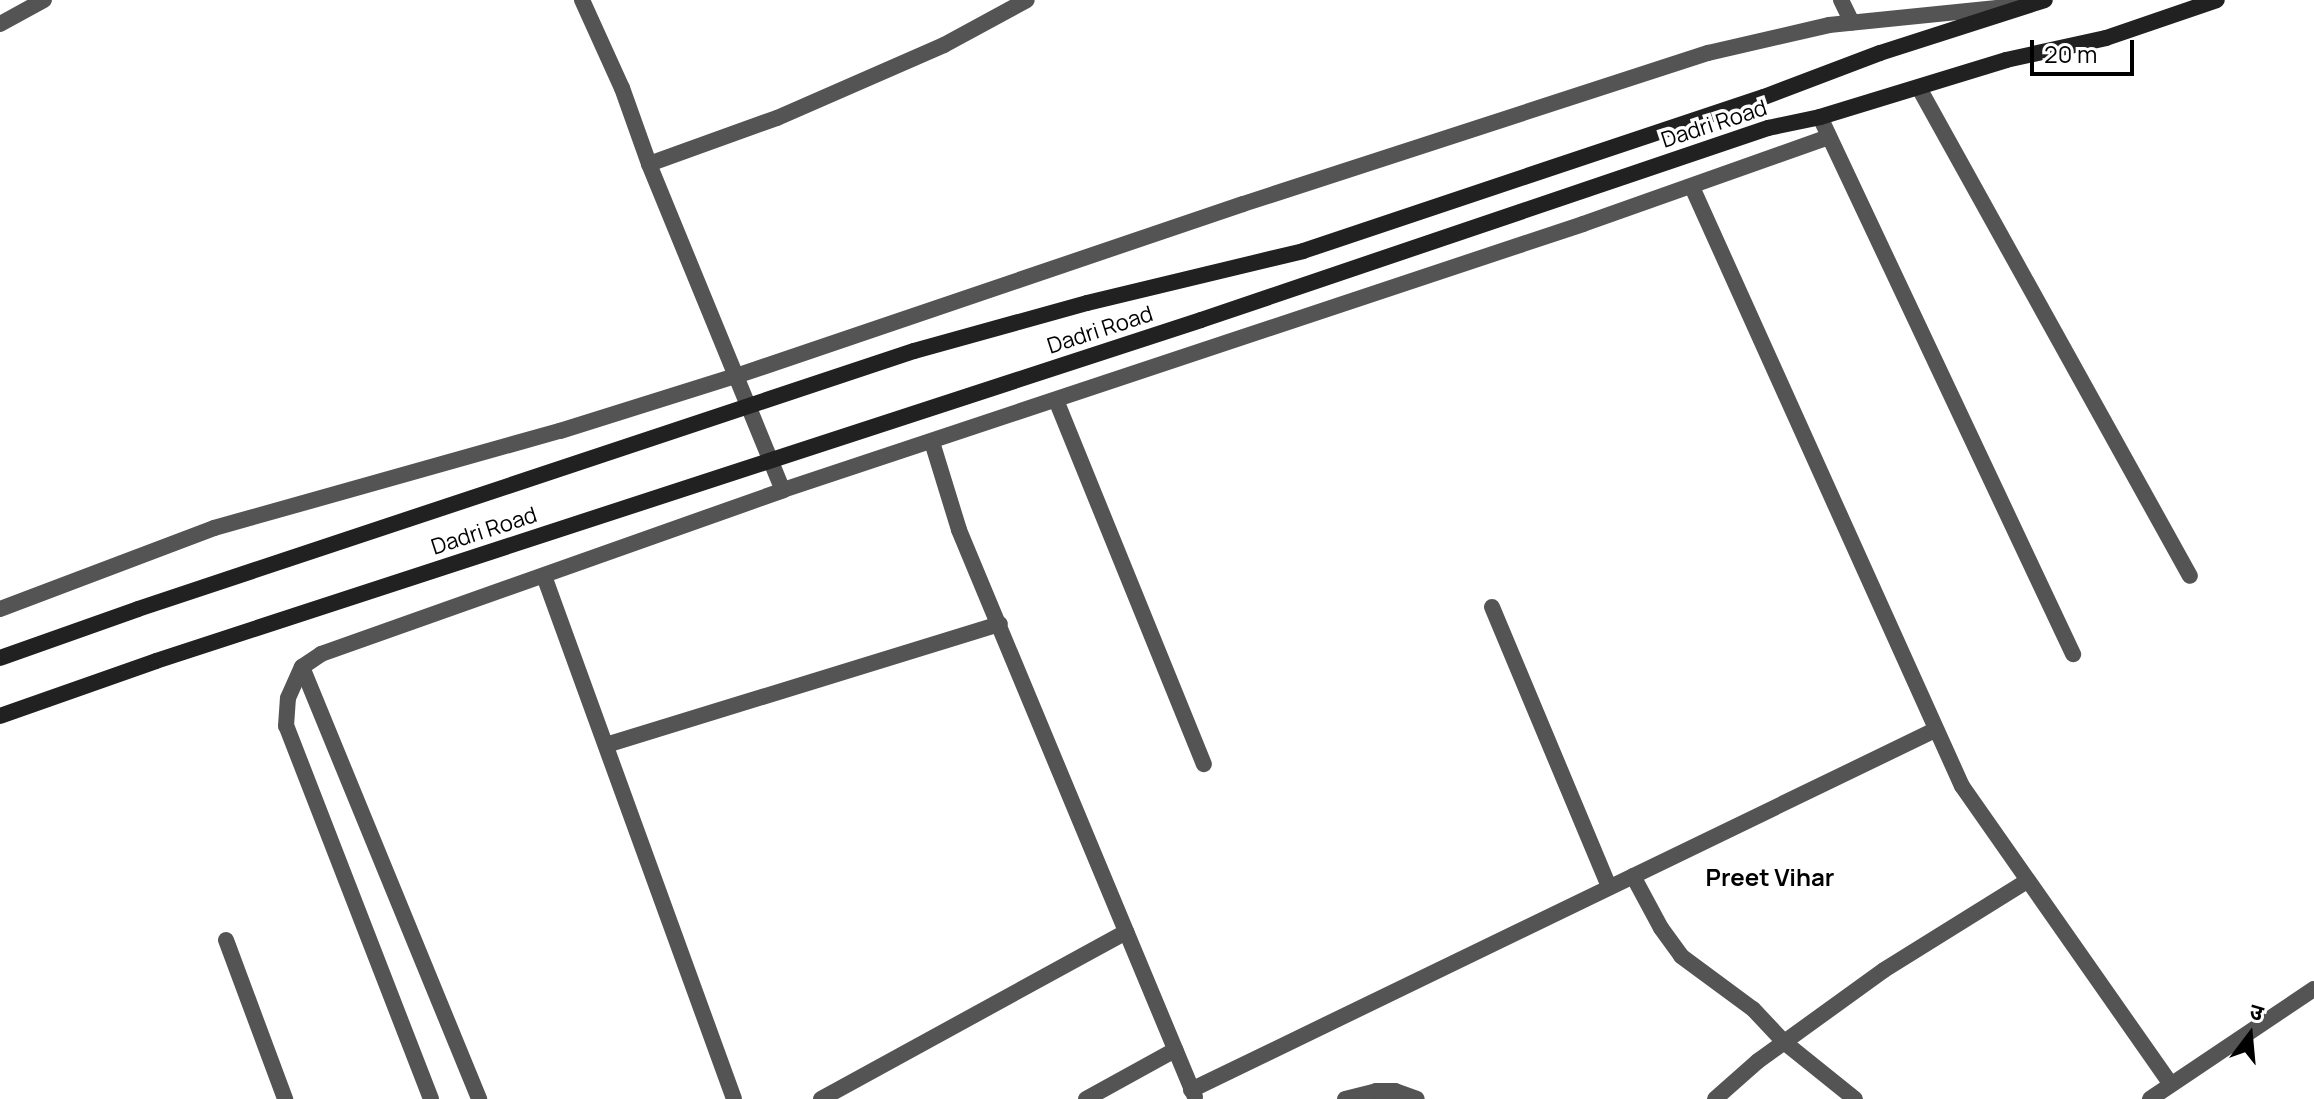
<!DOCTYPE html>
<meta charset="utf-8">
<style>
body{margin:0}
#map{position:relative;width:2314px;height:1099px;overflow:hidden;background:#fff;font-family:Manrope,"Noto Sans Devanagari",sans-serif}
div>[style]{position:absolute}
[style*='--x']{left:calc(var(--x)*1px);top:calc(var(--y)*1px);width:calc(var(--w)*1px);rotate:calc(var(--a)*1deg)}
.street>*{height:16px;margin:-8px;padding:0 8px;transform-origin:8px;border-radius:8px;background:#545454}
.secondary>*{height:16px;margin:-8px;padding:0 8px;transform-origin:8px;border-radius:8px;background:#212121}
.secondary-bridge>*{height:16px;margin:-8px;padding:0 8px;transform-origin:8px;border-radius:8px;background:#212121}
span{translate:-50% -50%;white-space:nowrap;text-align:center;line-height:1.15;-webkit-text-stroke:7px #fff;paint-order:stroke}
.street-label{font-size:22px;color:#000}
.neighbourhood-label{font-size:24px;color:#000;font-weight:700}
.north{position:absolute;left:2210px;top:995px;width:80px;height:80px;-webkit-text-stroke:6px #fff;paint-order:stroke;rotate:16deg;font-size:22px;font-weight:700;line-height:32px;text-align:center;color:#000}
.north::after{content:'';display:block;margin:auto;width:28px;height:36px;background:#000;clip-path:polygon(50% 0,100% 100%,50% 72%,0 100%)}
.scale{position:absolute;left:2030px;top:40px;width:104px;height:36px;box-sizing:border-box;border:4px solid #000;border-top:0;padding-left:10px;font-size:24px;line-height:28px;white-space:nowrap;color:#000;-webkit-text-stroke:6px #fff;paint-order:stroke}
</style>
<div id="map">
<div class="street">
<div style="--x:582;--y:0;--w:97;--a:65.6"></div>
<div style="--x:622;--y:88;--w:81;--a:70.4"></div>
<div style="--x:649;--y:164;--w:352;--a:67.7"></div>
<div style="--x:1841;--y:0;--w:25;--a:64"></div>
<div style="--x:0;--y:24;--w:50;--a:-28.6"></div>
<div style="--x:1919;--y:88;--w:558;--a:60.96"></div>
<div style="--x:1820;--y:117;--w:594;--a:64.77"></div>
<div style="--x:649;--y:164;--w:136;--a:-19.8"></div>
<div style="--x:777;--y:118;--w:182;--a:-23.6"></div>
<div style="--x:944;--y:45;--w:94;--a:-28.5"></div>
<div style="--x:1692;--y:187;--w:657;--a:65.74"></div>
<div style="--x:1962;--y:786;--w:364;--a:55"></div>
<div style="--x:1056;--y:400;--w:393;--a:67.9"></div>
<div style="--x:932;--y:442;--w:92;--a:72.9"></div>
<div style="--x:959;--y:530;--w:614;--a:67.4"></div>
<div style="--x:544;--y:576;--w:556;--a:70.03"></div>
<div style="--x:1492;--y:607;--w:303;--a:67.3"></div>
<div style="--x:0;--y:609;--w:229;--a:-20.7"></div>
<div style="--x:214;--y:528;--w:359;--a:-15.7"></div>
<div style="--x:560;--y:431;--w:184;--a:-17.4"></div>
<div style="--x:736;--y:376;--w:535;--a:-18.74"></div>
<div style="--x:1243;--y:204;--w:489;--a:-18"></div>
<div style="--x:1708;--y:53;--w:124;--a:-13"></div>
<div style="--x:1829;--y:25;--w:188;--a:-5.8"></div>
<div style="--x:302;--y:667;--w:467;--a:67.7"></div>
<div style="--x:606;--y:745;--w:412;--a:-17.1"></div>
<div style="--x:1633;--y:876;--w:59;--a:61.7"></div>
<div style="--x:1661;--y:928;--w:34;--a:54"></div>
<div style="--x:1681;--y:956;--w:89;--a:36.4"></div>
<div style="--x:1753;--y:1009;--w:45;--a:46.8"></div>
<div style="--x:1784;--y:1042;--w:91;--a:38.8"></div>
<div style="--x:226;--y:940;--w:170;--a:69.6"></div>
<div style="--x:1191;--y:1090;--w:827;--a:-25.82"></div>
<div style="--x:431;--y:1099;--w:400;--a:-111.2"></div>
<div style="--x:286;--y:726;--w:28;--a:-86"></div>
<div style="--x:288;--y:698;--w:34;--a:-66"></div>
<div style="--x:302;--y:667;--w:23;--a:-34"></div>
<div style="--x:321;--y:654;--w:490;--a:-19.5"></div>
<div style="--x:783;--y:490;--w:843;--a:-18.39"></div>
<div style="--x:1583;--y:224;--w:261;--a:-19.5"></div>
<div style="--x:821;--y:1099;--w:348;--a:-28.7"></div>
<div style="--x:1086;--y:1099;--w:102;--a:-28.8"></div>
<div style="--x:1345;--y:1099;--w:32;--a:-14"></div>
<div style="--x:1376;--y:1091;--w:19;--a:0"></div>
<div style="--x:1395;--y:1091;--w:23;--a:20"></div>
<div style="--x:1715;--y:1099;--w:57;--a:-41.5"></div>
<div style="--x:1758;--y:1061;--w:155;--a:-35.8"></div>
<div style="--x:1884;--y:970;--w:168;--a:-31.9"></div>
<div style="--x:2150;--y:1099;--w:197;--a:-33.9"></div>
</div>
<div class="secondary">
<div style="--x:1764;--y:97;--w:124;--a:-20.8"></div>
<div style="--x:1880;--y:53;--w:173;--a:-17.8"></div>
<div style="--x:1201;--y:320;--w:599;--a:-18.71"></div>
<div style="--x:1768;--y:128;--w:53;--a:-11.9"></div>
<div style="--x:1820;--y:117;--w:195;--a:-17"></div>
<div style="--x:2006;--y:60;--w:102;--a:-12.4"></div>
<div style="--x:2106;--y:38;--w:117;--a:-18.9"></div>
</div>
<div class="secondary-bridge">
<div style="--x:0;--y:658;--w:146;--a:-19.5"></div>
<div style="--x:138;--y:609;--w:818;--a:-18.39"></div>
<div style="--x:914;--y:351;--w:180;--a:-15.5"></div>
<div style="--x:1087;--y:303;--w:222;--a:-13.5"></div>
<div style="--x:1303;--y:251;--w:486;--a:-18.5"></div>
<div style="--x:0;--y:716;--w:165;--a:-19.4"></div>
<div style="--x:156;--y:661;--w:1099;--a:-18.07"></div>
</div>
<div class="street-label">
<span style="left:1714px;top:124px;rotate:-18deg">Dadri Road</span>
<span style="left:1100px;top:330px;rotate:-18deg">Dadri Road</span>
<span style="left:484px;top:531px;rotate:-18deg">Dadri Road</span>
</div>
<div class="neighbourhood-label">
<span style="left:1770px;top:877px">Preet Vihar</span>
</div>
<div class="north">उ</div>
<div class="scale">20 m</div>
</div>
